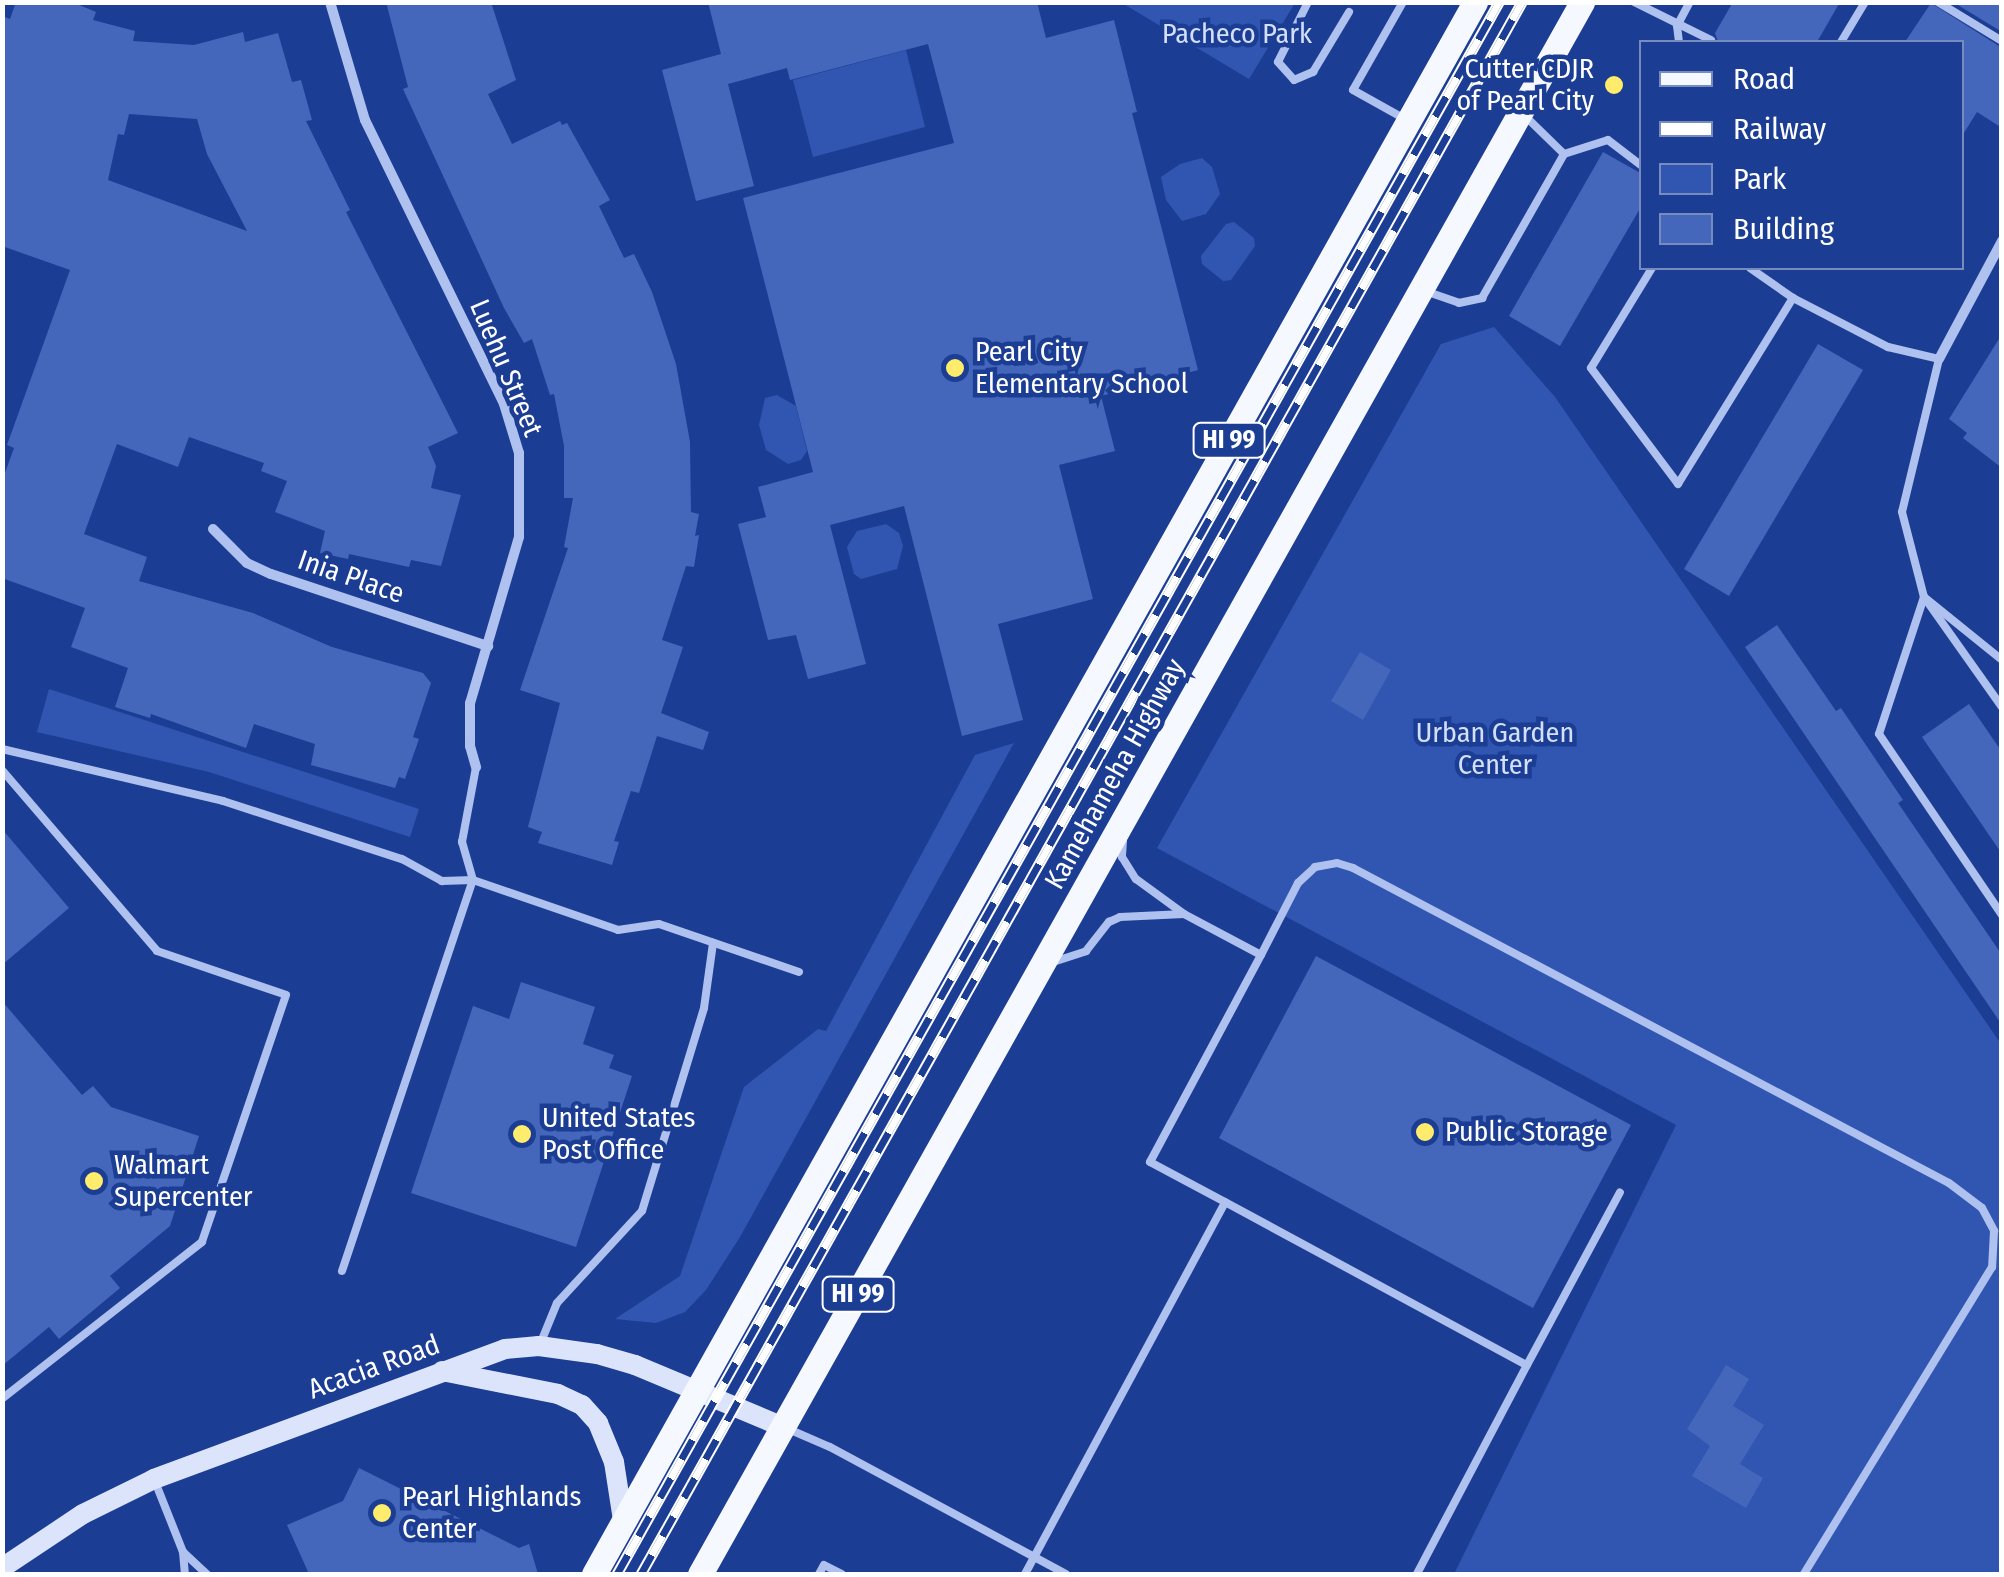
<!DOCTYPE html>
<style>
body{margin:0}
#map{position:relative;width:2004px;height:1577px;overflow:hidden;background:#1c3d94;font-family:"Fira Sans Condensed",sans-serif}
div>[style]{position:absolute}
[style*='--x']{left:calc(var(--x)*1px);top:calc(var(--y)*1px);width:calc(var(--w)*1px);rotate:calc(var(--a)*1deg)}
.green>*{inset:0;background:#3056b2}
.building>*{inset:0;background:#4467bb}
.service>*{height:8px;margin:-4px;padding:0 4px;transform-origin:4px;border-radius:4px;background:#aec1ef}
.minor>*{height:10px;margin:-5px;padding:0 5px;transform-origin:5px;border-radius:5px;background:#aec1ef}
.secondary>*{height:20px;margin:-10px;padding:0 10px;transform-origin:10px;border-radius:10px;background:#dbe4fb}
.primary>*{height:25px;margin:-12.5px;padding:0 12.5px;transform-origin:12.5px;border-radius:12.5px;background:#f6f8ff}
.rail>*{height:11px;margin-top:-5.5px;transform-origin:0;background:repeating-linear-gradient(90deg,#1c3d94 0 22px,#fff 0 44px);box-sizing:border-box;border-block:2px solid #fff}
.dots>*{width:28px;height:28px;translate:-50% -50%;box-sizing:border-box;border:5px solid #1c3d94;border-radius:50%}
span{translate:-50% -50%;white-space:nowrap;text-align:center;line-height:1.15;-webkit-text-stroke:9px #1c3d94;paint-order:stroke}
.shield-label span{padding:2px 8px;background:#1c3d94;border:2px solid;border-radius:8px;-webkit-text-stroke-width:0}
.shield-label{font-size:25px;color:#fff;font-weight:700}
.park-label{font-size:28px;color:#d4e0fb}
.poi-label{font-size:28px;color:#fff}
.right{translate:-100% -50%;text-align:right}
.left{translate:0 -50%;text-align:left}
.street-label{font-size:28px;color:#fff}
.frame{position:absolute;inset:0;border:5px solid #fff;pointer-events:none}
.legend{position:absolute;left:1639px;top:40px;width:325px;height:230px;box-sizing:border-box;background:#1c3d94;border:2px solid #778bbf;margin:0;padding:12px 18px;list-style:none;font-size:30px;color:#fff}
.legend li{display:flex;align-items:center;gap:20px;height:50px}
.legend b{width:50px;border:2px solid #778bbf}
</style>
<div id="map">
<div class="green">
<div style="clip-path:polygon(1122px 3px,1295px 3px,1249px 79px)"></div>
<div style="clip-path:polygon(906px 50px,925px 127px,813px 157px,793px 80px)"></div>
<div style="clip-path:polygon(1202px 158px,1212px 167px,1220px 194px,1206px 214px,1182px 221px,1166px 200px,1161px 177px,1180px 164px)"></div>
<div style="clip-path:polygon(1234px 222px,1254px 238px,1255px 246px,1231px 280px,1223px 281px,1202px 264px,1201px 256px,1226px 224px)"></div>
<div style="clip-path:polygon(1494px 327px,1555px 397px,2001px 1044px,2001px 1574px,1454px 1574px,1676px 1125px,1157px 848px,1441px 344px)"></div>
<div style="clip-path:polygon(777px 395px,796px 406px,807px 451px,801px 460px,788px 464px,766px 450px,759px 425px,765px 398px)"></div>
<div style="clip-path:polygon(886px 524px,899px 533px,903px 546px,897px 569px,861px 579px,854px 574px,847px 547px,857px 531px)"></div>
<div style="clip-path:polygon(49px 689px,419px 809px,410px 837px,209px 772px,37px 732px)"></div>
<div style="clip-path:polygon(1014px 743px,740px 1237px,706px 1290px,685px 1312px,656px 1323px,615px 1319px,680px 1276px,744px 1087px,818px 1029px,826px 1031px,975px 755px)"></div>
</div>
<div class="building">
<div style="clip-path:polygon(evenodd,16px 2px,72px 2px,96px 12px,93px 20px,135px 31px,133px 41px,194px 45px,243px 32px,245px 42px,278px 33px,292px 82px,301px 80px,312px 120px,306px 121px,350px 210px,346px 212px,458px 433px,428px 447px,436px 466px,431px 488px,461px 495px,441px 566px,411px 560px,409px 567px,349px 554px,348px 559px,320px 553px,325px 531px,275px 512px,287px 481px,261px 471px,264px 463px,189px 437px,178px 467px,117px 444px,84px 534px,147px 557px,139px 581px,253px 613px,332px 647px,423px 673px,431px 683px,413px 737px,419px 739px,405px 779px,399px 777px,395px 788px,311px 765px,315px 744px,254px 724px,246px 748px,151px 714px,150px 718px,115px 707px,128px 668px,71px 647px,85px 608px,2px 578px,2px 481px,14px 448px,7px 445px,70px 270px,2px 246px,2px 16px,10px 19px,16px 2px,129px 114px,197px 119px,207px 154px,247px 231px,108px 180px,118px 134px,124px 135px,129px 114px)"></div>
<div style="clip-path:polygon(386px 2px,491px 2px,516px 80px,488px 94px,512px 144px,560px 121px,562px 125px,567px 123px,610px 200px,599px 206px,624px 258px,634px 254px,652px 292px,676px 364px,690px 442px,691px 512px,699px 514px,695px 536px,699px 535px,694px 567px,686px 566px,662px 640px,683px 647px,661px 713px,709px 732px,703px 750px,657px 736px,639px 793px,631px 791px,614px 841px,619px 842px,612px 865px,538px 843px,542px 832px,528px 827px,560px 703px,520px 690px,568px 548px,564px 547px,573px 498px,564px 498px,564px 446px,554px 394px,550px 395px,532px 339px,524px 343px,504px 308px,403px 89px,408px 87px)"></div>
<div style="clip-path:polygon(708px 2px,1037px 2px,1046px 38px,1114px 20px,1137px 112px,1132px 113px,1198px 370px,1101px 396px,1115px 451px,1059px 465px,1093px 599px,998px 624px,1023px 720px,962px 736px,904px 506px,830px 525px,866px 664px,808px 679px,796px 635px,768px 640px,738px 524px,766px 517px,758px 487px,813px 472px,743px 198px,954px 143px,928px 44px,790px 80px,787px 68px,728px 84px,754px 186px,696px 201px,662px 70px,721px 54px)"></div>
<div style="clip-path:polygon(1733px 2px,1840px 2px,1817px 42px,1718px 42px,1715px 33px)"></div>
<div style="clip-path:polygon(1953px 2px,2002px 2px,2002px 32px)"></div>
<div style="clip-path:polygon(1931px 3px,2002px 48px,2002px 128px,1977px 112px,1962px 136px,1962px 42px,1905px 42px)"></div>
<div style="clip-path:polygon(1603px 152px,1642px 174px,1642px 205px,1560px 346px,1509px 316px)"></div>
<div style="clip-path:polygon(2002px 334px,2002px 468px,1963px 438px,1967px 433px,1949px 419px)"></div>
<div style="clip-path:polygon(1818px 344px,1863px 370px,1729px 596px,1684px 569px)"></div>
<div style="clip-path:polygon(1777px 625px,1836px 711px,1841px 708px,1903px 800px,1898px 803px,2002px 955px,2002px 1025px,1745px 647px)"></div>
<div style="clip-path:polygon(1360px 652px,1391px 670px,1363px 720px,1331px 701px)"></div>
<div style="clip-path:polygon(1969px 704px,2002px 752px,2002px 854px,1922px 737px)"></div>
<div style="clip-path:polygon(2px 829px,69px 908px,2px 965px)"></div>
<div style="clip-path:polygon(1316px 956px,1631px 1125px,1533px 1308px,1219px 1138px)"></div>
<div style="clip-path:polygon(521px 982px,595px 1007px,583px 1044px,614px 1055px,609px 1068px,632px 1076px,576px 1247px,411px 1193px,473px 1006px,509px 1019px)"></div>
<div style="clip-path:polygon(2px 1001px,82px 1095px,93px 1086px,111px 1107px,199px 1136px,170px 1226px,110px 1276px,120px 1288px,59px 1339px,49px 1327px,2px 1366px)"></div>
<div style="clip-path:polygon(1726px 1365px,1749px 1379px,1733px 1406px,1764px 1425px,1740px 1464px,1763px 1478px,1746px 1508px,1692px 1476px,1710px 1446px,1687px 1429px)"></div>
<div style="clip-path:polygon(359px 1468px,519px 1548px,529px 1544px,538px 1574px,309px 1574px,287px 1525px,343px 1501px)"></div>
</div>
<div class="service">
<div style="--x:1308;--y:2;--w:67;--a:116.6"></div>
<div style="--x:1278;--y:62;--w:24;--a:48"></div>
<div style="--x:1294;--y:80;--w:21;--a:-23"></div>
<div style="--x:1313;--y:72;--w:70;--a:-59"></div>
<div style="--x:1403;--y:2;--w:101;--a:119.6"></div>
<div style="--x:1353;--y:90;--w:60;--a:29.1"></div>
<div style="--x:1634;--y:2;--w:86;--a:26.3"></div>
<div style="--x:1938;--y:2;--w:75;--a:31.4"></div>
<div style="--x:1679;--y:42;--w:16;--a:-97"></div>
<div style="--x:1677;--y:26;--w:27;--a:-62"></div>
<div style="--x:1841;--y:42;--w:47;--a:-59"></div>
<div style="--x:1564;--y:154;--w:46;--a:-17.7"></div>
<div style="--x:1608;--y:140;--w:43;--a:37.4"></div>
<div style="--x:1652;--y:268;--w:117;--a:121.4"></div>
<div style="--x:1591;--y:368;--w:145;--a:53.1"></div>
<div style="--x:1678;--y:484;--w:219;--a:-58.3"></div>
<div style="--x:1750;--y:268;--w:52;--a:34.9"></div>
<div style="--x:1793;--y:298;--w:107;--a:27.3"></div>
<div style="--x:1888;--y:347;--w:52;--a:13.2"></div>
<div style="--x:1939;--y:359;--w:157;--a:103.6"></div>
<div style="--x:1902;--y:512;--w:88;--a:75.5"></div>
<div style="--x:1924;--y:597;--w:135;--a:54.7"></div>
<div style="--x:1425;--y:291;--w:36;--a:19"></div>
<div style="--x:1459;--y:303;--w:24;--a:-12"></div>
<div style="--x:1482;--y:298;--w:166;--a:-60.3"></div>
<div style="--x:1564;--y:154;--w:56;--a:-135.7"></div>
<div style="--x:2002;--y:660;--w:100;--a:-141.1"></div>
<div style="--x:1924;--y:597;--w:144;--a:108.2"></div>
<div style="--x:1879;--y:734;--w:219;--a:55.8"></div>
<div style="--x:2;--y:749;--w:227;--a:13.2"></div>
<div style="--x:223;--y:801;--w:188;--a:18"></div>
<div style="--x:402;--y:859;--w:46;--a:28.8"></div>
<div style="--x:442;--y:881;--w:31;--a:-2"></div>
<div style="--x:473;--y:880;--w:153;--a:19"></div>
<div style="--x:618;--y:930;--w:41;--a:-8.3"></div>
<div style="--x:659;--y:924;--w:148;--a:18.9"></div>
<div style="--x:2;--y:770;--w:238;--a:49.4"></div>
<div style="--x:157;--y:951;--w:136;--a:18.8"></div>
<div style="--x:286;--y:995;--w:261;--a:108.8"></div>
<div style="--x:202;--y:1242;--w:254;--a:141.9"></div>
<div style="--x:1123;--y:841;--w:16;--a:94"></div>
<div style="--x:1122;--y:857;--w:26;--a:58"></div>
<div style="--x:1136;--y:879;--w:59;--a:36.1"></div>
<div style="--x:1184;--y:914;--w:87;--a:28"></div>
<div style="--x:1261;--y:955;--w:81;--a:-62.8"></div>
<div style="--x:1298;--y:883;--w:23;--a:-43"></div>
<div style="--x:1315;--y:867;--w:22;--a:-10"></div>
<div style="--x:1337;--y:863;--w:17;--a:17"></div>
<div style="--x:1353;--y:868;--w:674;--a:27.86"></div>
<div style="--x:1949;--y:1183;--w:41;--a:37.1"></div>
<div style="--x:1982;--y:1208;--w:26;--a:62"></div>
<div style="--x:1994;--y:1231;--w:36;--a:93"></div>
<div style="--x:1992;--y:1267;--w:360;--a:121.5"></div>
<div style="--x:1050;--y:963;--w:38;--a:-18"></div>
<div style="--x:1086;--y:951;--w:37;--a:-52"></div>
<div style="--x:1109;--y:922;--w:12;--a:-24"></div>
<div style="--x:1120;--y:917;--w:64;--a:-2.7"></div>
<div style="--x:1225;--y:1202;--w:85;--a:-151.9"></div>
<div style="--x:1150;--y:1162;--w:235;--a:-61.8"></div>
<div style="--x:342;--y:1271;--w:412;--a:-71.5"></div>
<div style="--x:473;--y:880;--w:40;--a:-106"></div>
<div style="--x:462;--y:842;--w:76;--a:-79.4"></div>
<div style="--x:541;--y:1342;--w:42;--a:-67.7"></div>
<div style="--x:557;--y:1303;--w:125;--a:-47.3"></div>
<div style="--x:642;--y:1211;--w:212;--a:-73"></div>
<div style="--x:704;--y:1008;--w:66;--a:-82.1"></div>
<div style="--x:1527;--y:1365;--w:196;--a:-61.7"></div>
<div style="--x:786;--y:1428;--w:48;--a:23.4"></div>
<div style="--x:830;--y:1447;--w:268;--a:28.3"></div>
<div style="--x:154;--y:1479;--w:79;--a:68.3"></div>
<div style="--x:183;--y:1552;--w:22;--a:85"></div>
<div style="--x:183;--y:1552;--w:33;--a:43"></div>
<div style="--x:819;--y:1574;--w:10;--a:-61"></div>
<div style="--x:824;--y:1565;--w:20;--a:27"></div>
<div style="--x:1025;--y:1574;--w:422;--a:-61.7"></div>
<div style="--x:1225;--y:1202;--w:343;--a:28.4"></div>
<div style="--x:1527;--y:1365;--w:236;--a:117.8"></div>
</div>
<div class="minor">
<div style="--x:330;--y:2;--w:123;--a:73.5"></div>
<div style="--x:365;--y:120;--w:316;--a:63.9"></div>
<div style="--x:504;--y:404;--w:51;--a:73"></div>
<div style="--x:519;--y:453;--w:84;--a:90"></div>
<div style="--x:519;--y:537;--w:173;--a:106.4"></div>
<div style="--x:470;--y:703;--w:43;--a:90"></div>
<div style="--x:470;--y:746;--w:22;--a:74"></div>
<div style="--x:1939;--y:359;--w:134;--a:-61.9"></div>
<div style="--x:213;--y:529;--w:48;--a:45"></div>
<div style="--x:247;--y:563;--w:26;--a:25"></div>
<div style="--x:271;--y:574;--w:229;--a:18.4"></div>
</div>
<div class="secondary">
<div style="--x:442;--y:1371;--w:118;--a:11.2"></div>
<div style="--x:558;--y:1394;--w:26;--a:25"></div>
<div style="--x:582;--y:1405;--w:24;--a:48"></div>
<div style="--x:598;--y:1423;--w:42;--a:67.7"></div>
<div style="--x:614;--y:1462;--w:59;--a:81.2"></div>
<div style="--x:2;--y:1568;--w:97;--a:-33.7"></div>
<div style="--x:83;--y:1514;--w:79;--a:-26.2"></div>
<div style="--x:154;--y:1479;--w:374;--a:-20.3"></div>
<div style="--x:505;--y:1349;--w:34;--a:-5"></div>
<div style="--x:539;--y:1346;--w:59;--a:7.9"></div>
<div style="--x:597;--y:1354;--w:40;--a:16"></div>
<div style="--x:635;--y:1365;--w:160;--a:22.7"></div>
</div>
<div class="primary">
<div style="--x:594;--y:1574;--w:1802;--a:-60.73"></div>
<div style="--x:700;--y:1574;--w:1803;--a:-60.7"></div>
</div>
<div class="rail">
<div style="--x:617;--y:1574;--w:1803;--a:-60.7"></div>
<div style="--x:641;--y:1574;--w:1802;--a:-60.73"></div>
</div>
<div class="dots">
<div style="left:1614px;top:85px;background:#ffec6c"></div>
<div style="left:955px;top:368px;background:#ffec6c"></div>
<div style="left:1425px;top:1132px;background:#ffec6c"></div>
<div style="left:522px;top:1134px;background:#ffec6c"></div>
<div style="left:94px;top:1181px;background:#ffec6c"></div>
<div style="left:382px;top:1513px;background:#ffec6c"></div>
</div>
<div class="shield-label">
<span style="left:1229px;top:440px">HI 99</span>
<span style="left:858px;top:1294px">HI 99</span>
</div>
<div class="park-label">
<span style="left:1237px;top:34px">Pacheco Park</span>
<span style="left:1495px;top:749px">Urban Garden<br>Center</span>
</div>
<div class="poi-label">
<span class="right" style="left:1594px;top:85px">Cutter CDJR<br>of Pearl City</span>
<span class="left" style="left:975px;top:368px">Pearl City<br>Elementary School</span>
<span class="left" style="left:542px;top:1134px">United States<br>Post Office</span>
<span class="left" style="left:1445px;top:1132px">Public Storage</span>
<span class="left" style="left:114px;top:1181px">Walmart<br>Supercenter</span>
<span class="left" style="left:402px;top:1513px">Pearl Highlands<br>Center</span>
</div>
<div class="street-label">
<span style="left:506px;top:368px;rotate:67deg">Luehu Street</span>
<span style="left:351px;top:577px;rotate:19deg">Inia Place</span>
<span style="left:1115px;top:774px;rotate:-61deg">Kamehameha Highway</span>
<span style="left:374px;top:1367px;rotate:-20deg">Acacia Road</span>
</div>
<div class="frame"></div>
<ul class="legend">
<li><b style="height:12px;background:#f6f8ff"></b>Road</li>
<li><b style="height:12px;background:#fff"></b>Railway</li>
<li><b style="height:28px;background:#3056b2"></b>Park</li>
<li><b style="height:28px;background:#4467bb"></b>Building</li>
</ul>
</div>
